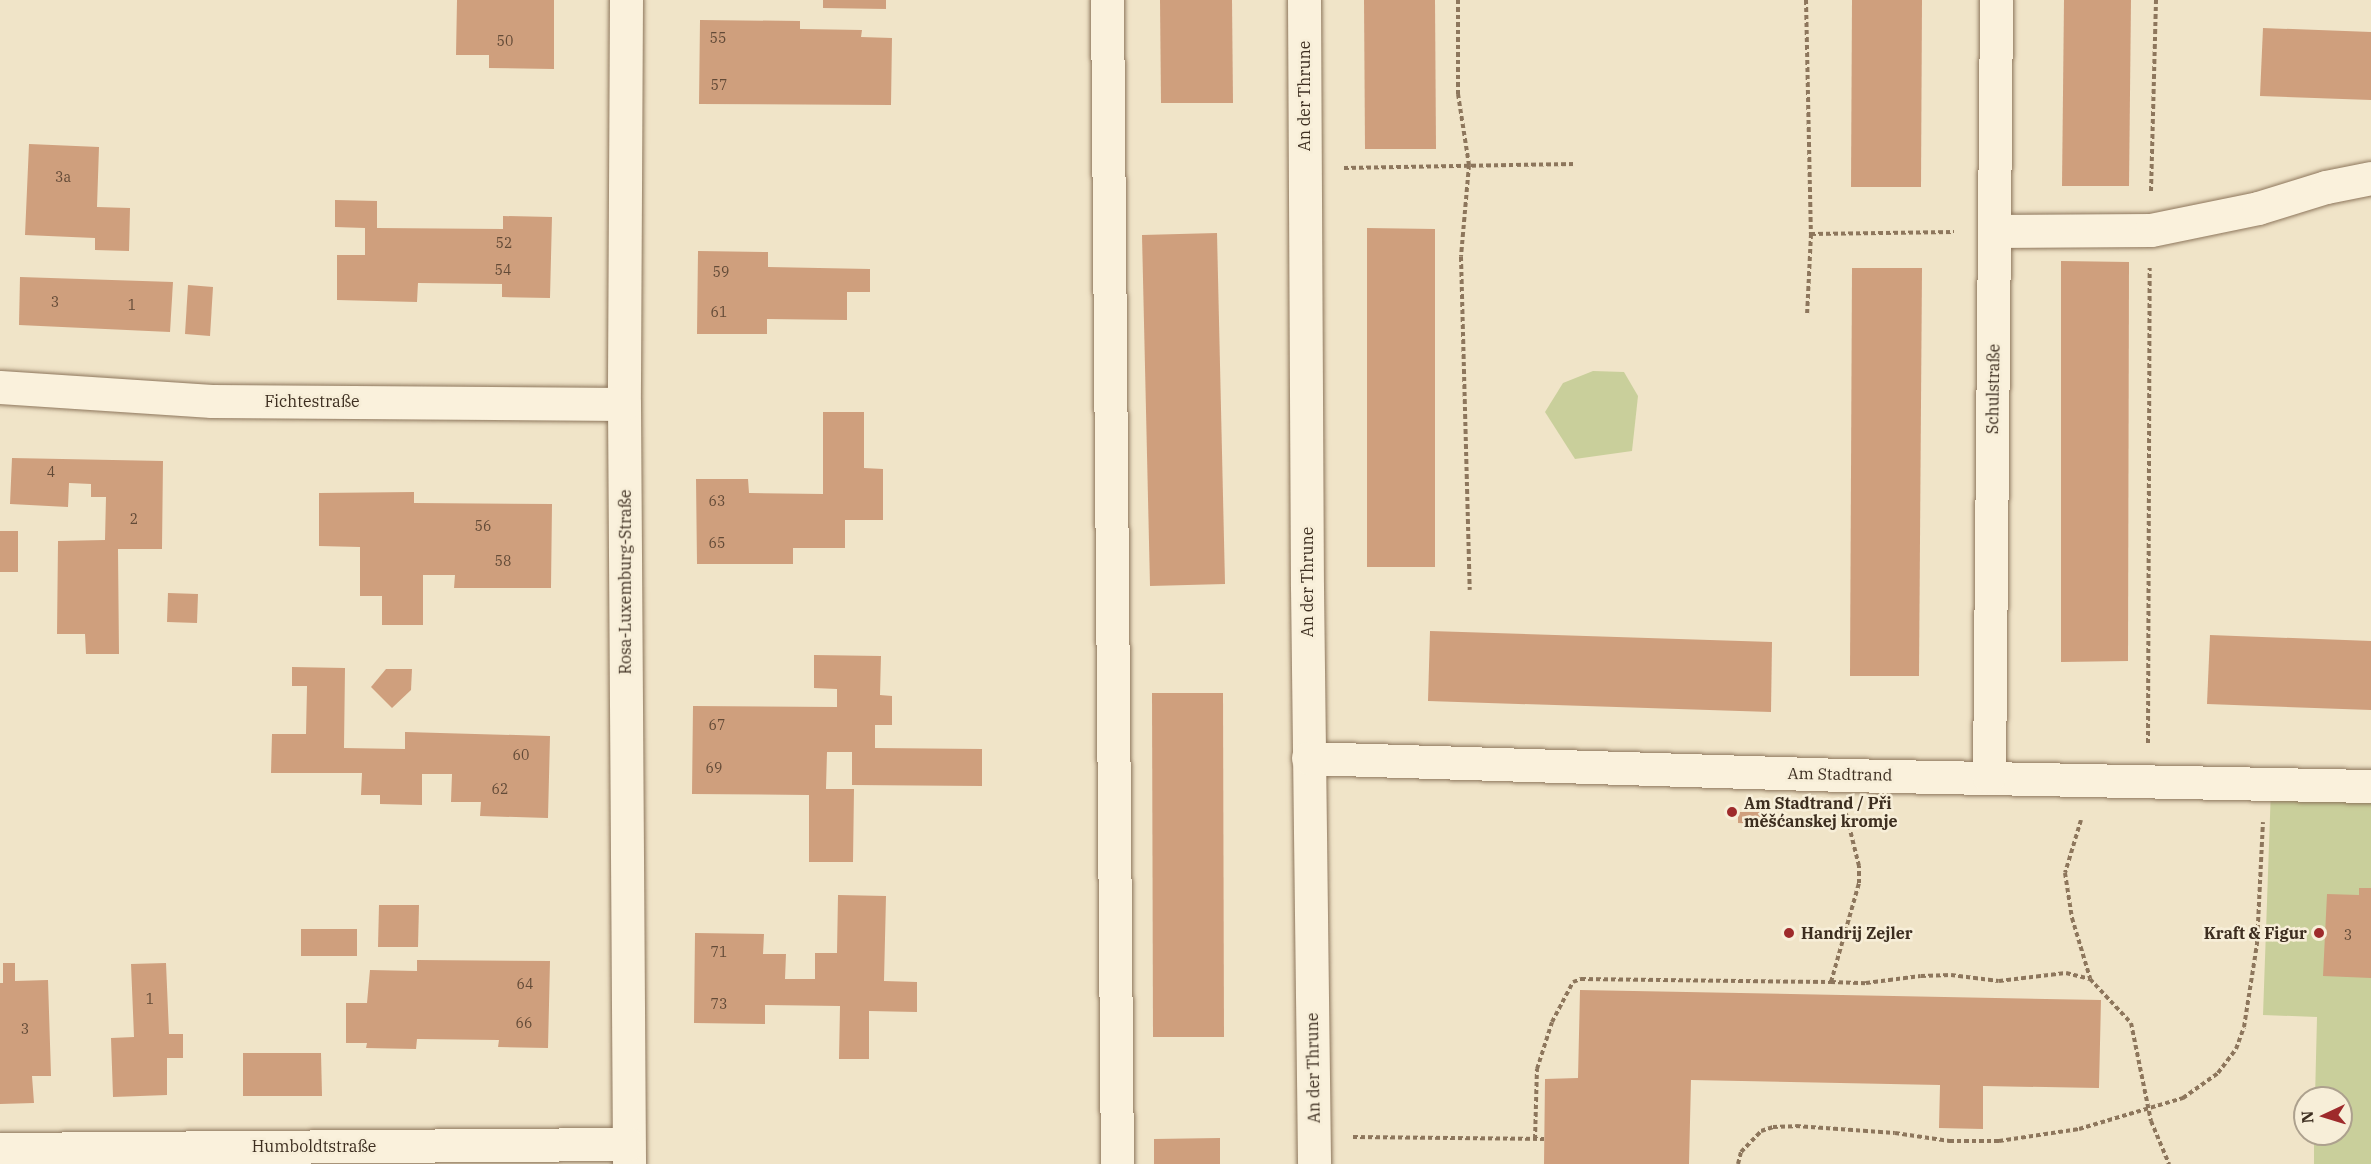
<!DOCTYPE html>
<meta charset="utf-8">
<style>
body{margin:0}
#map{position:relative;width:2371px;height:1164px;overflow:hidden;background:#f0e4c8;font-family:"IBM Plex Serif",serif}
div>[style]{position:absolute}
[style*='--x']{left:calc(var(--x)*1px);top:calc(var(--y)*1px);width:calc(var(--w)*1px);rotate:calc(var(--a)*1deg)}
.green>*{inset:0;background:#c9cf9b}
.building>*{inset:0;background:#cf9f7d}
.path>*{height:4px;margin-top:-2px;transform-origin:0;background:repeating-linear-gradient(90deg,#8d765c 0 4.5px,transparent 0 7.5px)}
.roads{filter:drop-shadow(0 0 2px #8d765c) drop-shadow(0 0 2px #8d765c)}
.minor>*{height:33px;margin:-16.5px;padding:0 16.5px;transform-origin:16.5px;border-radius:16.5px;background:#faf1dc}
.dots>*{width:16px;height:16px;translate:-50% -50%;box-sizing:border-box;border:3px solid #f7eed8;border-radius:50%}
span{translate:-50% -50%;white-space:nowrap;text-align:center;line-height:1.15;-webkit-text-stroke:5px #f7eed8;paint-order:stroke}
.number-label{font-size:14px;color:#624a37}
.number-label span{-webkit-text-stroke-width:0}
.street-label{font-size:16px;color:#3d2e20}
.poi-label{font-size:16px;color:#3d2e20;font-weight:700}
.left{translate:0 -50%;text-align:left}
.right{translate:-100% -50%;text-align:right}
.north{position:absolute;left:2293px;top:1086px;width:60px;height:60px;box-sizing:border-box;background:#f7eed8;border:2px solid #ada18e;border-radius:50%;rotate:266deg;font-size:16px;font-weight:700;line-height:24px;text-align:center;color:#3d2e20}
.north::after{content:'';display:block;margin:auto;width:21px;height:27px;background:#9e2a2b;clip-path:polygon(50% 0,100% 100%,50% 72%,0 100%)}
</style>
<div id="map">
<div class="green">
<div style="clip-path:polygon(1593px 371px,1624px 372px,1638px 396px,1632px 451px,1575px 459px,1545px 412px,1563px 383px)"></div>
<div style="clip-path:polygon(2271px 788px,2371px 790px,2371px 1164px,2314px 1164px,2314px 1134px,2341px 1134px,2341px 1098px,2315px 1098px,2317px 1017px,2263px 1015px)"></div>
</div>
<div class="building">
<div style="clip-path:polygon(457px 0,554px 0,554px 69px,489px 68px,489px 55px,456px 55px)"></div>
<div style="clip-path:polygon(823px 0,886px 0,886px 9px,823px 8px)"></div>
<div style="clip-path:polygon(1160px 0,1232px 0,1233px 103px,1161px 103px)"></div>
<div style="clip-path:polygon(1364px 0,1435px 0,1436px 149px,1365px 149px)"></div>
<div style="clip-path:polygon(1852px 0,1922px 0,1921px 187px,1851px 187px)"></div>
<div style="clip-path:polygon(2064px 0,2131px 0,2129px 186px,2062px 186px)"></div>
<div style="clip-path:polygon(700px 20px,800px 21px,800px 29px,862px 30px,861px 37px,892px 38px,891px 105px,699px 104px)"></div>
<div style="clip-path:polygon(2263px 28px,2371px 32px,2371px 100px,2260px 96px)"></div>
<div style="clip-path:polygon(29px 144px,99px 147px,97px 207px,130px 208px,129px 251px,95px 250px,95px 238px,25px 235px)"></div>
<div style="clip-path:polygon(335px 200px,377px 201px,377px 228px,503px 229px,503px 216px,552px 217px,550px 298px,502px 297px,502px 284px,418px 283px,417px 302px,337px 300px,337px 255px,365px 255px,365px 228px,335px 227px)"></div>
<div style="clip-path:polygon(1367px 228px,1435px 229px,1435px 567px,1367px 567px)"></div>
<div style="clip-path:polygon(1217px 233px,1225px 584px,1150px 586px,1142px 235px)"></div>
<div style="clip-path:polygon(698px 251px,768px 252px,768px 267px,870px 269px,870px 292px,847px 292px,847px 320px,767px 319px,767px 334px,697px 334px)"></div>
<div style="clip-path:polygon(2061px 261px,2129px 262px,2128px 661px,2061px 662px)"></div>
<div style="clip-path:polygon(1852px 268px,1922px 268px,1919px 676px,1850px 676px)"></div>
<div style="clip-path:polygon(20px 277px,173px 282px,170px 332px,19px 325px)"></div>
<div style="clip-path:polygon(188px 285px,213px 287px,210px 336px,185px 334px)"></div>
<div style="clip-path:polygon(823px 412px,864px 412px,864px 468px,883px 469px,883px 520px,845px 520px,845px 548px,793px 548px,793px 564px,697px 564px,696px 479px,748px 479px,749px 493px,823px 494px)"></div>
<div style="clip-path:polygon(12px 458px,163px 461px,162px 549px,118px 549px,119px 654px,86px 654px,85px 634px,57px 634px,58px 541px,105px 540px,106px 497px,91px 497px,91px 484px,69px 483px,68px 507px,10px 504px)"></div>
<div style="clip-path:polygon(414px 492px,414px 503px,552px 504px,551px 588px,454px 588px,455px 575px,423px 575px,423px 625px,382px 625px,382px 596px,360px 596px,360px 547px,319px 546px,319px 493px)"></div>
<div style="clip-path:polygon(0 531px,18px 531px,18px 572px,0 572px)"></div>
<div style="clip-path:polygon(168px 593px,198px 594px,197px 623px,167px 622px)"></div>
<div style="clip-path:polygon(1430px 631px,1772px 642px,1771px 712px,1428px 701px)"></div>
<div style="clip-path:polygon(2210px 635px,2371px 641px,2371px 710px,2207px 704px)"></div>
<div style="clip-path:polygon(814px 655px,881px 656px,880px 695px,892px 696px,892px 725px,875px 725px,875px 748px,982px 749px,982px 786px,852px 785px,852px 752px,827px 752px,826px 789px,854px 789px,853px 862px,809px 862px,809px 795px,692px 794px,693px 706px,837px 707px,837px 689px,814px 688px)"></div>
<div style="clip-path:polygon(292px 667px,345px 668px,344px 748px,405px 749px,405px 732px,550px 736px,548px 818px,480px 816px,481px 802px,451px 802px,452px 774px,422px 774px,422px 805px,380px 804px,380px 795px,361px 795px,362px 773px,271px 773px,272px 734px,306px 734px,307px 686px,292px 686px)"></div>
<div style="clip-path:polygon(386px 669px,412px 669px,411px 690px,392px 708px,371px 687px)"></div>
<div style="clip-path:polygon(1152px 693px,1223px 693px,1224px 1037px,1153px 1037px)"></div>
<div style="clip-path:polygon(1738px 812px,1760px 812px,1760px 824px,1738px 823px)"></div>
<div style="clip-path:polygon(2359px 888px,2371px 888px,2371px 978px,2323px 976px,2327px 894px,2359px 895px)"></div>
<div style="clip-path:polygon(838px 895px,886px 896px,884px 981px,917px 982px,917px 1012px,869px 1011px,869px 1059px,839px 1059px,840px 1006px,765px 1005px,765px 1024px,694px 1023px,695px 933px,764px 934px,763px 954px,786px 954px,785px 979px,815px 979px,815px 953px,837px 953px)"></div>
<div style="clip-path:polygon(379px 905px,419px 905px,418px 947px,378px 947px)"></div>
<div style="clip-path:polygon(301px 929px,357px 929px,357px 956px,301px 956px)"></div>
<div style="clip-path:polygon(417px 960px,550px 961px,548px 1048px,498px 1047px,499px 1040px,417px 1039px,416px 1049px,366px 1048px,367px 1043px,346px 1043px,346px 1003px,367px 1003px,370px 970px,417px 971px)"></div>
<div style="clip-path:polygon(3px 963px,15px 963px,15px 981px,48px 980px,51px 1076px,32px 1076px,34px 1103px,0 1104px,0 983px,3px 983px)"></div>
<div style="clip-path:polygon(166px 963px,169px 1034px,183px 1034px,183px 1058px,167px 1058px,167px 1095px,113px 1097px,111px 1038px,134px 1037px,131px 964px)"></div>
<div style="clip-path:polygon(1580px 990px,2101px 1000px,2099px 1088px,1983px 1086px,1983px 1129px,1939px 1128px,1940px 1085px,1691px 1080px,1689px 1164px,1544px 1164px,1545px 1079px,1578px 1078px)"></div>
<div style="clip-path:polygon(243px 1053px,321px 1053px,322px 1096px,243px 1096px)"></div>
<div style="clip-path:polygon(1220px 1138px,1220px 1164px,1154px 1164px,1154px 1139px)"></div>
</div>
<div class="path">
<div style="--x:1458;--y:0;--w:94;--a:90"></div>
<div style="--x:1458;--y:94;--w:72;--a:81.2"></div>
<div style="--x:1469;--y:165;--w:92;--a:95"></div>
<div style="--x:1461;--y:257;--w:333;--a:88.5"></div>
<div style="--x:1806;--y:0;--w:234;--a:88.8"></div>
<div style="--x:1811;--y:234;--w:82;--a:92.8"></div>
<div style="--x:1344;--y:168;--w:232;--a:-1"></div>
<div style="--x:2151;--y:191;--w:191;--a:-88.5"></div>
<div style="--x:1811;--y:234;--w:143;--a:-0.8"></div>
<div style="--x:2148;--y:743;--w:475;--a:-89.8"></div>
<div style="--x:2081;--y:820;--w:55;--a:106.8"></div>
<div style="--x:2065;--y:873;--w:46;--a:81.2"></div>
<div style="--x:2072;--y:918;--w:63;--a:73.3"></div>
<div style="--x:1831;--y:982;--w:35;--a:2"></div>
<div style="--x:1866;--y:983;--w:55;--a:-7.3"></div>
<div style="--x:1921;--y:976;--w:30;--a:-2"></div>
<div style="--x:1951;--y:975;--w:48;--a:7.1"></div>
<div style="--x:1999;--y:981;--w:67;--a:-6.8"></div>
<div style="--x:2066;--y:973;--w:25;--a:14"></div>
<div style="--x:2090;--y:979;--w:60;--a:47"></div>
<div style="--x:2131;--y:1023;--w:100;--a:78.5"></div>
<div style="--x:2151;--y:1121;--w:47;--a:67.3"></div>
<div style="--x:1353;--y:1137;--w:191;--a:0.6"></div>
<div style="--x:1535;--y:1139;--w:70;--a:-88.4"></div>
<div style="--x:1537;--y:1069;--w:49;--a:-72.3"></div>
<div style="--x:1552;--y:1022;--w:45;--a:-62.3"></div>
<div style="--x:1573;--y:982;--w:9;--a:-21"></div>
<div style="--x:1581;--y:979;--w:250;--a:0.7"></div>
<div style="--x:1831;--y:982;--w:103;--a:-74.2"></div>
<div style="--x:1859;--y:883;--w:17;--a:-90"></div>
<div style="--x:1859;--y:866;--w:54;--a:-104"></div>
<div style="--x:1738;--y:1164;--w:12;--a:-76"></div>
<div style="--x:1741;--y:1152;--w:29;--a:-46"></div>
<div style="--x:1761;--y:1131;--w:13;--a:-18"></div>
<div style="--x:1773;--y:1127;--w:23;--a:-2"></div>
<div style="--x:1796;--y:1126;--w:99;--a:4"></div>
<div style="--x:1895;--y:1133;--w:55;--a:8.4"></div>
<div style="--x:1949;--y:1141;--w:50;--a:0"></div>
<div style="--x:1999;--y:1141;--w:81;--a:-8.5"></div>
<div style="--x:2079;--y:1129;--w:109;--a:-16.6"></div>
<div style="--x:2183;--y:1098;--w:43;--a:-35.5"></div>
<div style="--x:2218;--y:1073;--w:30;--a:-53"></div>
<div style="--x:2236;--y:1049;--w:23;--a:-70"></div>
<div style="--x:2244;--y:1027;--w:84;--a:-81.1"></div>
<div style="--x:2257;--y:944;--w:122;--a:-87.2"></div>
</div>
<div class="roads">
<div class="minor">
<div style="--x:626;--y:0;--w:404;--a:90.3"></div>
<div style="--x:624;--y:404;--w:760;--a:89.62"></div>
<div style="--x:1107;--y:0;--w:1164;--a:89.51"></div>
<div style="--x:1304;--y:0;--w:587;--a:89.71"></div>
<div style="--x:1307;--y:587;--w:577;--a:89.3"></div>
<div style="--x:1994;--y:231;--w:157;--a:-0.4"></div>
<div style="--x:2151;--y:230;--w:109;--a:-11.6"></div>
<div style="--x:2258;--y:208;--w:71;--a:-17.2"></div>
<div style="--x:2326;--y:187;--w:46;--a:-11.3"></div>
<div style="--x:0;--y:387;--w:212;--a:3.8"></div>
<div style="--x:212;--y:401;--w:412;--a:0.4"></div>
<div style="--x:1308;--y:758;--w:536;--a:1.82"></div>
<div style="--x:1844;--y:775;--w:527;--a:1.2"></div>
<div style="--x:1989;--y:777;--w:777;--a:-89.48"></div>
<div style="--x:0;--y:1149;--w:628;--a:-0.46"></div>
</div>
</div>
<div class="dots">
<div style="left:1732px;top:812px;background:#9e2a2b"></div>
<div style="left:1789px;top:933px;background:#9e2a2b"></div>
<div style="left:2319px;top:933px;background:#9e2a2b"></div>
</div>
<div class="number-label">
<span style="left:718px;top:38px">55</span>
<span style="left:505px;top:41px">50</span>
<span style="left:719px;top:85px">57</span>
<span style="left:63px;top:177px">3a</span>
<span style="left:504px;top:243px">52</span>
<span style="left:503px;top:270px">54</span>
<span style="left:721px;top:272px">59</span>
<span style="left:55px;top:302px">3</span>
<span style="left:132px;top:305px">1</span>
<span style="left:719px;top:312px">61</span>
<span style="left:51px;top:472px">4</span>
<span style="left:717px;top:501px">63</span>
<span style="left:134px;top:519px">2</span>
<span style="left:483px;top:526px">56</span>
<span style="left:717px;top:543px">65</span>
<span style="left:503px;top:561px">58</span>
<span style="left:717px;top:725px">67</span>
<span style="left:521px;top:755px">60</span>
<span style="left:714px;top:768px">69</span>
<span style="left:500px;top:789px">62</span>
<span style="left:2348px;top:935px">3</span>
<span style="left:719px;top:952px">71</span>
<span style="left:525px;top:984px">64</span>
<span style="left:150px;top:999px">1</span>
<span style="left:719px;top:1004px">73</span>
<span style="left:524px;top:1023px">66</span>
<span style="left:25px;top:1029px">3</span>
</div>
<div class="street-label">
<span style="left:1304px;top:96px;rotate:-90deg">An der Thrune</span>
<span style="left:1993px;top:389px;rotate:-89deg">Schulstraße</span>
<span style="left:312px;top:401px">Fichtestraße</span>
<span style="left:625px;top:582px;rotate:-90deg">Rosa-Luxemburg-Straße</span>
<span style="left:1307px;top:582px;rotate:-90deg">An der Thrune</span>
<span style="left:1840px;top:774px;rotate:1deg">Am Stadtrand</span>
<span style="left:1313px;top:1068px;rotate:-91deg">An der Thrune</span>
<span style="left:314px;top:1146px">Humboldtstraße</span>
</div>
<div class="poi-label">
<span class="left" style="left:1744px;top:812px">Am Stadtrand / Při<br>měšćanskej kromje</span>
<span class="left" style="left:1801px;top:933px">Handrij Zejler</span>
<span class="right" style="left:2307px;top:933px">Kraft &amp; Figur</span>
</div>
<div class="north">N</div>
</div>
